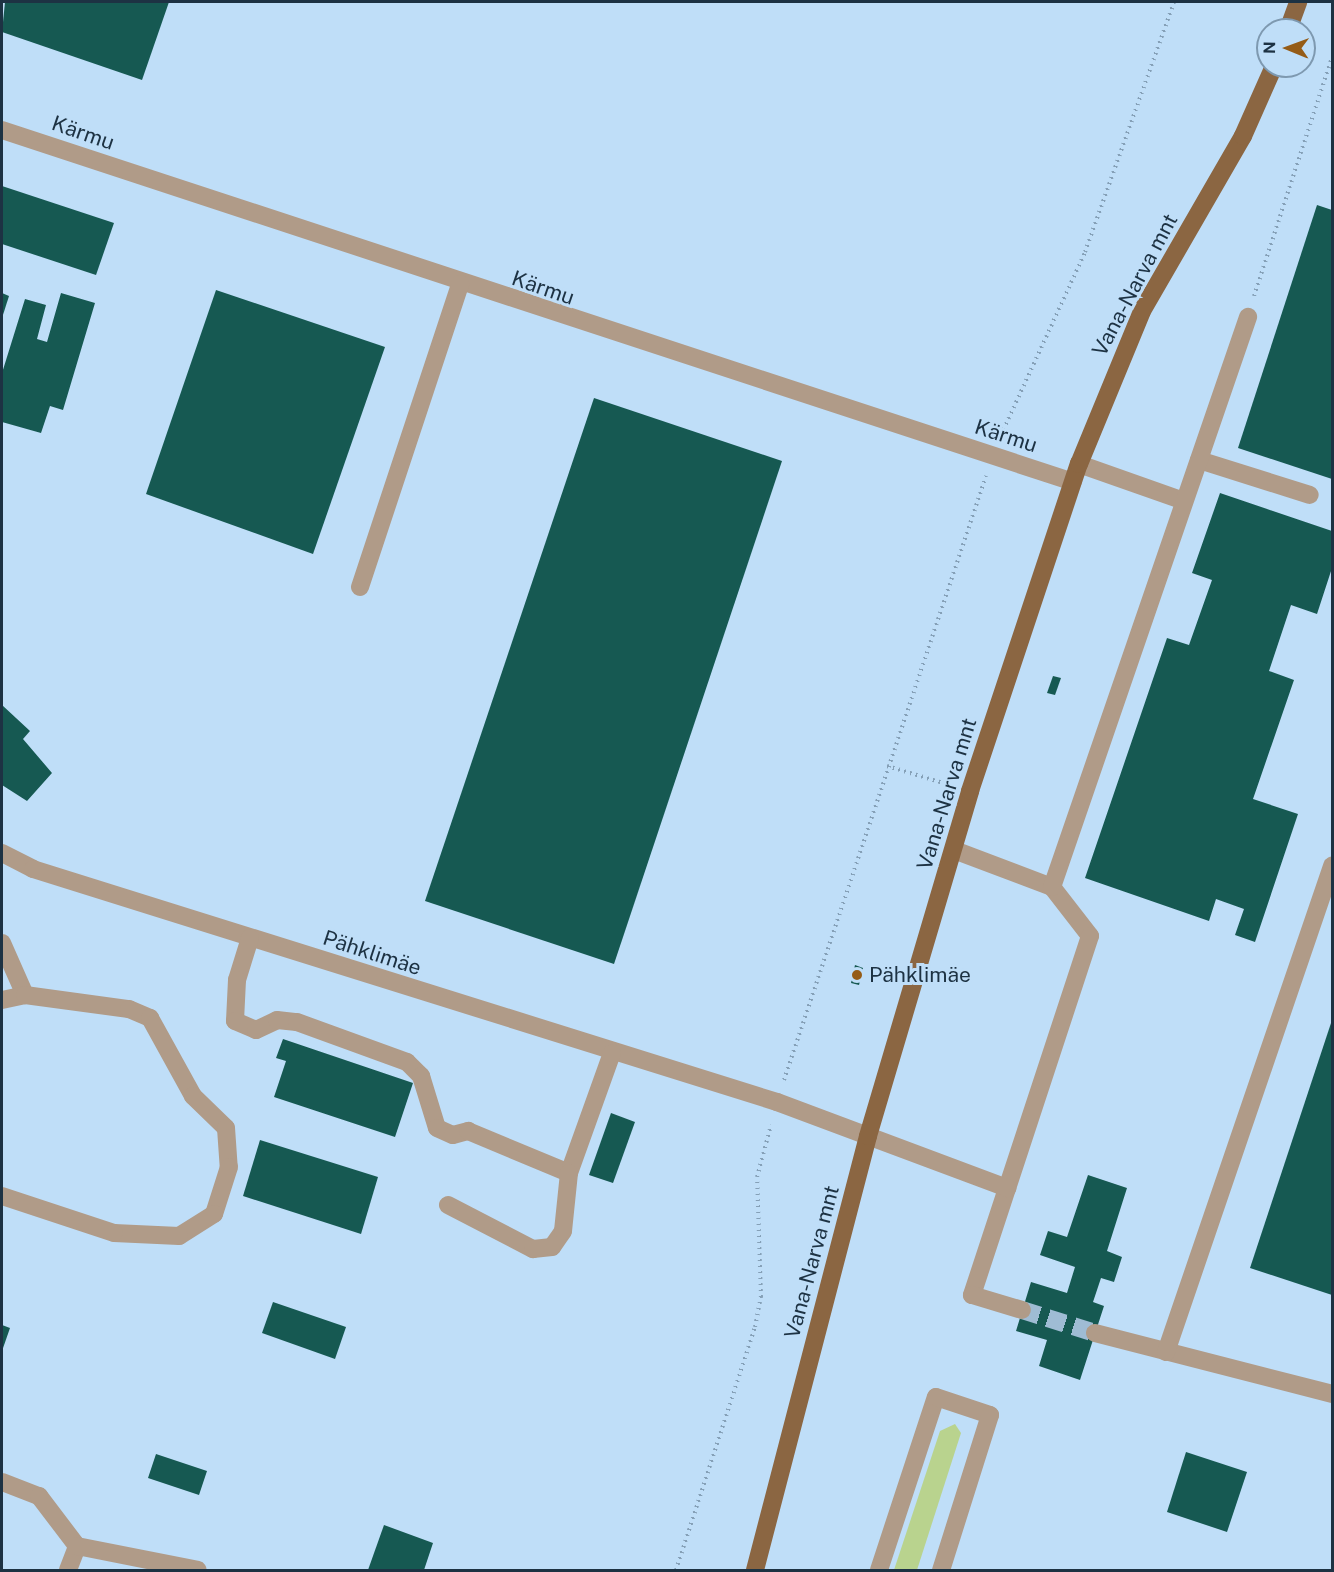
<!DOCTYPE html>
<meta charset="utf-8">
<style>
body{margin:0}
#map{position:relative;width:1334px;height:1572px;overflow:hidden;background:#bfdef8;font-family:"Public Sans",sans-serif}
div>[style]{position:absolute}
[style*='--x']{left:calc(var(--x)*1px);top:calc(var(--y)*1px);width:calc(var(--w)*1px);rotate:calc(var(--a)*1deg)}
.green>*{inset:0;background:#b9d38e}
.building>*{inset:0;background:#165952}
.minor-tunnel>*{height:18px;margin-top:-9px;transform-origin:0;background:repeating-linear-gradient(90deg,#9fbcd4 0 18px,transparent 0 27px)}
.path>*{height:4px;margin-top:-2px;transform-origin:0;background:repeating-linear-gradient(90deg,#85a0b7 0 1.5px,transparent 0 6px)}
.minor>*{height:18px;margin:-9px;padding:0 9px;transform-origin:9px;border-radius:9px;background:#b09b88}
.major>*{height:18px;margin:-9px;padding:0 9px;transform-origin:9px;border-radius:9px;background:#8b6642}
.dots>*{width:16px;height:16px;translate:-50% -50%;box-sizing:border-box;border:3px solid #bfdef8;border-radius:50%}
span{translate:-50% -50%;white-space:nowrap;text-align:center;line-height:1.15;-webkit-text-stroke:6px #bfdef8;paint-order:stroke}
.street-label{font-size:21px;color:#1d3243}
.poi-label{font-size:21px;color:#1d3243}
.left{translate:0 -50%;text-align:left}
.frame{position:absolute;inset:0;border:3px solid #1d3243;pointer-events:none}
.north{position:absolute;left:1256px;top:18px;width:60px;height:60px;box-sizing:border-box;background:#bfdef8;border:2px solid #7e99b0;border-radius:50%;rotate:271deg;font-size:16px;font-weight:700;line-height:24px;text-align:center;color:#1d3243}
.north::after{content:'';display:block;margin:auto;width:21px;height:27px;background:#955c17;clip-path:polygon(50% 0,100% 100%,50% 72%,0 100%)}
</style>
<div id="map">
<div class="green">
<div style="clip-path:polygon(955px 1424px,961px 1433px,917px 1570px,894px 1570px,940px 1431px)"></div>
</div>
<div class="building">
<div style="clip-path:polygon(5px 2px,169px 2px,142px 80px,2px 32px)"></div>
<div style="clip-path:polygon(2px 186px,114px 223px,96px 275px,2px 244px)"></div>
<div style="clip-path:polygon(1317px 205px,1332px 210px,1332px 479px,1238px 448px)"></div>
<div style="clip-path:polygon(216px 290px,385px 347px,313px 554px,146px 494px)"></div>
<div style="clip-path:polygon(2px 293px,9px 296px,2px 318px)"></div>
<div style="clip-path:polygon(61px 293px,95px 303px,63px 410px,50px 406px,41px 433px,2px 422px,2px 373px,25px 299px,46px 305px,37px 339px,47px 342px)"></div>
<div style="clip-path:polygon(594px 398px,782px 461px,614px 964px,425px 901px)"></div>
<div style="clip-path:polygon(1220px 493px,1332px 531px,1332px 568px,1317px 614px,1291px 605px,1269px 671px,1294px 680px,1253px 799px,1298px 814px,1255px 942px,1235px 935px,1244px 909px,1216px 899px,1209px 921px,1085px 878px,1167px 638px,1189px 645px,1212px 580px,1192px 573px)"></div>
<div style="clip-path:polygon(1053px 676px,1061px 678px,1055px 695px,1047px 693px)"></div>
<div style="clip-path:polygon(2px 705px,30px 731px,23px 739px,52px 773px,27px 801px,2px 785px)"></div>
<div style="clip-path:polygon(855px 965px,863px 968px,859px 985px,851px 983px)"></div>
<div style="clip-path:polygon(1332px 1020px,1332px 1295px,1250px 1268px)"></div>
<div style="clip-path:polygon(283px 1039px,413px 1083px,395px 1137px,274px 1097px,286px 1061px,276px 1058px)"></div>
<div style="clip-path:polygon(611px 1113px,635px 1122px,613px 1183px,589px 1175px)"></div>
<div style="clip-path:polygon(260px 1140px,378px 1177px,361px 1234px,243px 1196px)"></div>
<div style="clip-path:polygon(1088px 1175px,1127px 1188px,1107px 1251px,1122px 1257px,1114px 1282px,1101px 1278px,1093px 1302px,1104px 1306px,1080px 1380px,1039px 1366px,1047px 1340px,1016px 1331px,1031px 1282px,1067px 1293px,1075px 1267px,1040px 1255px,1048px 1231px,1067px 1237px)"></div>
<div style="clip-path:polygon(273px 1302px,346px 1327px,335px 1359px,262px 1333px)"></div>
<div style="clip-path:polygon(2px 1325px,10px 1328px,2px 1351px)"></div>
<div style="clip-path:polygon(1186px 1452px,1247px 1472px,1227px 1532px,1167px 1512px)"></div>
<div style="clip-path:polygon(156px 1454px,207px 1471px,199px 1495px,148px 1478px)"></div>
<div style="clip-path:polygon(384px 1525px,433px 1543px,424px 1570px,368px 1570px)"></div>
</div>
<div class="minor-tunnel">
<div style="--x:1022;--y:1310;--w:77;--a:17.5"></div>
</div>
<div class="path">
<div style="--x:1254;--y:296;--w:251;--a:-71.9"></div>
<div style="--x:1001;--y:435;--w:201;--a:-65.3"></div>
<div style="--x:1085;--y:252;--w:265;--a:-70.4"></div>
<div style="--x:887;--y:766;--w:66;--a:16.8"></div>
<div style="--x:784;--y:1080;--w:637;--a:-71.51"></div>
<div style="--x:676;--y:1570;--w:256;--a:-72"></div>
<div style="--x:755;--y:1327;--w:31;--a:-79"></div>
<div style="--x:761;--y:1297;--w:120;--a:-91.9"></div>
<div style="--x:757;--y:1177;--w:54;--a:-74.9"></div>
</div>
<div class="minor">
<div style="--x:2;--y:130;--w:1127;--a:18.19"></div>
<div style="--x:1199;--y:460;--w:116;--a:17.5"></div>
<div style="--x:1079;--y:464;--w:111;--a:19.4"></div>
<div style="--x:360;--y:587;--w:319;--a:-71.7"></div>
<div style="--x:954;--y:850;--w:105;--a:20.7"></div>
<div style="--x:1052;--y:887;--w:62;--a:52.2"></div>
<div style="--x:1090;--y:936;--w:378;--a:108.2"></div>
<div style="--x:972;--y:1295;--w:52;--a:16.7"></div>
<div style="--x:2;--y:853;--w:35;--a:27"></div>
<div style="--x:33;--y:869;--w:780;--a:17.39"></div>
<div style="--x:777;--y:1102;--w:246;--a:20.5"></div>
<div style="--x:1052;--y:887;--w:603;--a:-71.02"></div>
<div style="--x:250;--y:938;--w:44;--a:107.2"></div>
<div style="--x:237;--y:980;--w:41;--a:92.8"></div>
<div style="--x:235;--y:1021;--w:23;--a:23"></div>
<div style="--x:256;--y:1030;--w:23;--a:-25"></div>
<div style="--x:277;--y:1020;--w:20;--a:6"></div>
<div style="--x:297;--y:1022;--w:117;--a:20"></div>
<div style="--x:407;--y:1062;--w:20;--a:45"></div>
<div style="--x:421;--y:1076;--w:54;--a:72.9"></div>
<div style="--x:437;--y:1128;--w:17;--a:24"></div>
<div style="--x:453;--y:1135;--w:16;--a:-15"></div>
<div style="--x:468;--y:1131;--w:109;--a:22.6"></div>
<div style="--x:569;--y:1173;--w:127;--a:-70.3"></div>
<div style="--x:2;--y:943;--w:57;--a:66.1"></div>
<div style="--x:2;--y:1000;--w:24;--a:-12"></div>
<div style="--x:25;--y:995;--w:105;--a:7.7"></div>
<div style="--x:129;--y:1009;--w:23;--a:23"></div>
<div style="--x:150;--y:1018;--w:89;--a:61.1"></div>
<div style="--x:193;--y:1096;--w:46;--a:44.1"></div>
<div style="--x:226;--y:1128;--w:39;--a:86"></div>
<div style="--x:229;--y:1167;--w:49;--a:107.7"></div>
<div style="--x:214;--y:1214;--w:41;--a:147.8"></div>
<div style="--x:179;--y:1236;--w:65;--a:-177.4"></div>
<div style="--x:114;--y:1233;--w:118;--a:-161.7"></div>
<div style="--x:448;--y:1205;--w:96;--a:27.4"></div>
<div style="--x:533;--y:1249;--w:19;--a:-6"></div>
<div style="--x:552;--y:1247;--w:19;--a:-55"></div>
<div style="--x:563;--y:1231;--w:58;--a:-84.1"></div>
<div style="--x:1095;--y:1333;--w:245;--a:14.4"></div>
<div style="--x:1166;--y:1352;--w:514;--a:-71.14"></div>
<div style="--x:2;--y:1482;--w:40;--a:21"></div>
<div style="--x:39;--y:1496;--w:63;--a:52.8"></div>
<div style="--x:68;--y:1570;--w:26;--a:-69"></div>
<div style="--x:77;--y:1546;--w:123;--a:11.2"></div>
<div style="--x:879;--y:1570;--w:182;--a:-71.8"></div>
<div style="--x:936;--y:1397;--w:57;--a:18.4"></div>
<div style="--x:990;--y:1415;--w:163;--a:107.5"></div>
</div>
<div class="major">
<div style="--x:1288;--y:30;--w:30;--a:-70"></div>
<div style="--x:755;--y:1570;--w:448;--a:-75.4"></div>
<div style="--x:868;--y:1136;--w:360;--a:-73.5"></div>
<div style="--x:970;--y:791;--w:345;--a:-71.6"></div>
<div style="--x:1079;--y:464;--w:165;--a:-67.6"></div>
<div style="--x:1142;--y:311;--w:202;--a:-60"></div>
<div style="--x:1243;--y:136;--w:77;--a:-66.1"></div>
</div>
<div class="dots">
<div style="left:857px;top:975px;background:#955c17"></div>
</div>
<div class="street-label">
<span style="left:83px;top:133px;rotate:19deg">Kärmu</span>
<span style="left:1135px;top:285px;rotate:-62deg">Vana-Narva mnt</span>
<span style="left:543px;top:288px;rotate:19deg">Kärmu</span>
<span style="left:1006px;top:436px;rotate:18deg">Kärmu</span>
<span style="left:947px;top:794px;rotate:-73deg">Vana-Narva mnt</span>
<span style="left:372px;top:953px;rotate:18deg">Pähklimäe</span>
<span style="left:812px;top:1262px;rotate:-75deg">Vana-Narva mnt</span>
</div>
<div class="poi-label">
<span class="left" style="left:869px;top:975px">Pähklimäe</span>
</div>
<div class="frame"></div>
<div class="north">N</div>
</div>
